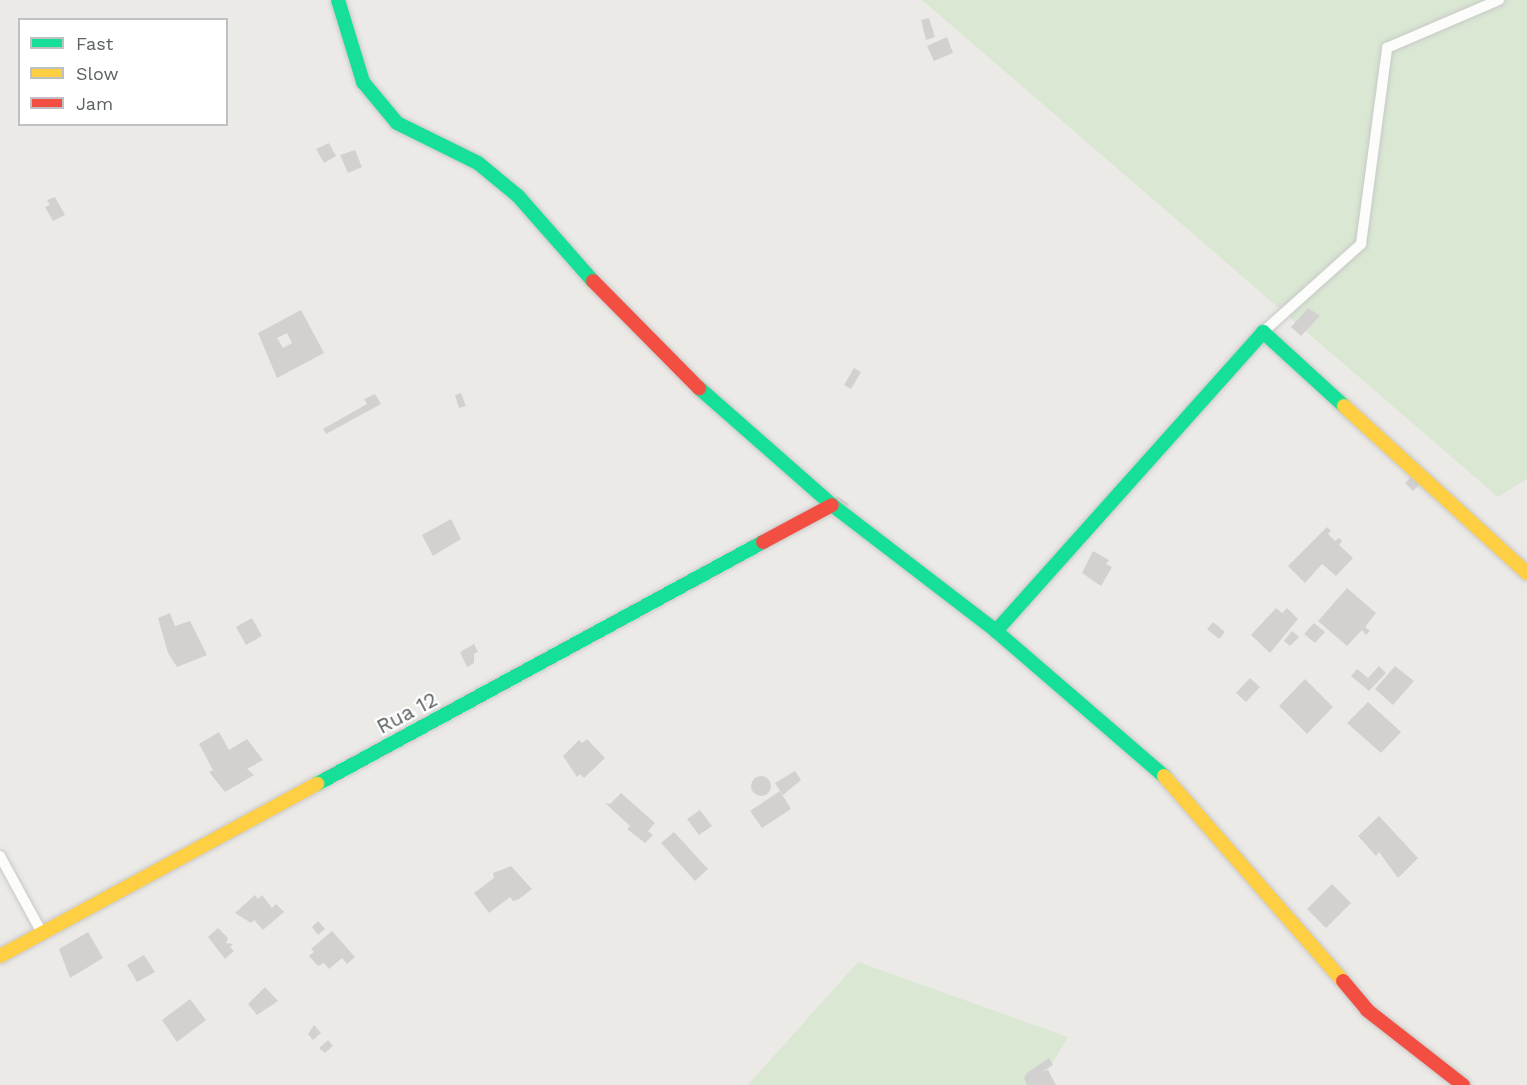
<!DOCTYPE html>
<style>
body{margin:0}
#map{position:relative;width:1527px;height:1085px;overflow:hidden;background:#eceae7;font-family:"Work Sans",sans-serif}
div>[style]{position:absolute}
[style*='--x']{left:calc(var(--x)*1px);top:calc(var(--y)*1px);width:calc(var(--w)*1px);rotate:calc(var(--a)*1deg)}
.green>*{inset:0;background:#d9e7d3}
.building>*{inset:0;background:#d3d1d0}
.round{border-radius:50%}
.roads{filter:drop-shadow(0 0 2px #c8c8c7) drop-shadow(0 0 2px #c8c8c7)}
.street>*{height:10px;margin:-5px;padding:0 5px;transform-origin:5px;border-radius:5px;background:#fcfcfb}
.fast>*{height:14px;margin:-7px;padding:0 7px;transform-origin:7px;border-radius:7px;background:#16e098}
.slow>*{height:14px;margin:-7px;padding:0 7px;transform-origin:7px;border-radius:7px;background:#ffcf43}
.jam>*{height:14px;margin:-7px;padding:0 7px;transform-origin:7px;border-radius:7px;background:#f24e42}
span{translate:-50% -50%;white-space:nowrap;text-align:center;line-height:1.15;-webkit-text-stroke:4.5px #fff;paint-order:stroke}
.street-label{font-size:21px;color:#5d6264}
.legend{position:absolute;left:18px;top:18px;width:210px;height:108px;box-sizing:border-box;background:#fff;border:2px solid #bec0c1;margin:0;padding:8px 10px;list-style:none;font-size:18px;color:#5d6264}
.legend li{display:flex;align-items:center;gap:12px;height:30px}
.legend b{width:30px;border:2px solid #bec0c1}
</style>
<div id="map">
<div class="green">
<div style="clip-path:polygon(922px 0,1527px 0,1527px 479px,1498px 497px)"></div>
<div style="clip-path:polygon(858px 962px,1068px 1037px,1039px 1085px,748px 1085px)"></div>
</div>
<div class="building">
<div style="clip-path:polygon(929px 18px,935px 37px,926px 40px,921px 20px)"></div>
<div style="clip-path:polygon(947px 37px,953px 53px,934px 61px,927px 46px)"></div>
<div style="clip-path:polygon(329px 143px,336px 156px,324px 163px,316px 149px)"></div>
<div style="clip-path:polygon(355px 150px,362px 167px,348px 173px,340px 155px)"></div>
<div style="clip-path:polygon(55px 197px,65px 215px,53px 221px,45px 207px,50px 205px,47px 200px)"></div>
<div style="clip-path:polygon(1308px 308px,1320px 316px,1301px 336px,1291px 327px)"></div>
<div style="clip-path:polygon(evenodd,301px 310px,324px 353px,277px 378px,258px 333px,301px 310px,287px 333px,292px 343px,283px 348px,277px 338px,287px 333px)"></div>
<div style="clip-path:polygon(854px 368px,861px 372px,851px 389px,844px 385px)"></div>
<div style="clip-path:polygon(461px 393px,466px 406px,459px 408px,455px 395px)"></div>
<div style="clip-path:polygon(375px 394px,381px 404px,326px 434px,323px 429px,367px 404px,364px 399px)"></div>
<div style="clip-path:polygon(1413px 475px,1421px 483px,1413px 491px,1405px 483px)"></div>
<div style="clip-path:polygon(837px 496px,849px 504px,845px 509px,833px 502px)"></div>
<div style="clip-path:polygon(451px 519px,461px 539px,433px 556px,422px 535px)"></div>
<div style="clip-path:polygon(1327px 527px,1331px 531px,1328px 534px,1335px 541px,1339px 538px,1342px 541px,1339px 545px,1353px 558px,1336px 576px,1322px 564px,1305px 583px,1288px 566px)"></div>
<div style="clip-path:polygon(1093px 551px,1109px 560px,1106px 564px,1112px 567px,1101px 586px,1082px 573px)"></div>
<div style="clip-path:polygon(1347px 588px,1376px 613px,1365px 627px,1370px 631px,1366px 635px,1362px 630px,1347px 646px,1318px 621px)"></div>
<div style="clip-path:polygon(1276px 608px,1282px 613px,1287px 608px,1298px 619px,1270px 653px,1251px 635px)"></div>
<div style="clip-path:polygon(170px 613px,175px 626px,190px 621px,207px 655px,177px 667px,168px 653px,158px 618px)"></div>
<div style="clip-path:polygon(252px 618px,262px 636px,246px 645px,236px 627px)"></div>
<div style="clip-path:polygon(1213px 622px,1225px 632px,1219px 639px,1207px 629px)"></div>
<div style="clip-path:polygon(1314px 623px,1325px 632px,1315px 643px,1304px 634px)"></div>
<div style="clip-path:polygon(1292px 631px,1299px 637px,1290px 646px,1284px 641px)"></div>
<div style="clip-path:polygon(474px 644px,478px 652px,474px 654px,474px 663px,467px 667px,460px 652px)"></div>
<div style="clip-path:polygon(1379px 666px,1386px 673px,1369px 691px,1351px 676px,1357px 669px,1368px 678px)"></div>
<div style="clip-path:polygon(1395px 666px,1414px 681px,1393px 705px,1375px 689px)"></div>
<div style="clip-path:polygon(1250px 678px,1260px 687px,1246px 702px,1236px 693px)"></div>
<div style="clip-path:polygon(1305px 679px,1333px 707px,1307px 734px,1279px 706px)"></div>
<div style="clip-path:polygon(1368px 702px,1401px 732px,1381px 753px,1347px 723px)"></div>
<div style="clip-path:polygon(219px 732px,229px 750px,247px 739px,263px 760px,247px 769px,254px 775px,225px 792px,209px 772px,213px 770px,199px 744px)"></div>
<div style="clip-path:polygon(587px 739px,605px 758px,584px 778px,580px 774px,577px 777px,563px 756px,579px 740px,582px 743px)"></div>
<div style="clip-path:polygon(795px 771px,801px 780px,783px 795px,775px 783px)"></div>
<div class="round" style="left:751px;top:776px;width:20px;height:20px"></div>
<div style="clip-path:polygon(780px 791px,791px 809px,762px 828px,750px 811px)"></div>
<div style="clip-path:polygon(621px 793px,655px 823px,648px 831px,653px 835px,645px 843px,627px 829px,630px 826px,605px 803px,610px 804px)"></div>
<div style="clip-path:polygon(700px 810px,712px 826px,699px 835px,687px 819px)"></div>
<div style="clip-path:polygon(1379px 816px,1418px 858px,1398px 878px,1379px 852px,1376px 856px,1358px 836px)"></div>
<div style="clip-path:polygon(674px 832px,708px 869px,695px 881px,661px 843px)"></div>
<div style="clip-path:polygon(511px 866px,532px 889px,519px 899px,513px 901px,510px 897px,489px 913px,474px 893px,494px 878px,493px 873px)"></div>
<div style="clip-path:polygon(1332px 884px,1351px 903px,1326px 928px,1307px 909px)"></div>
<div style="clip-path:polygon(255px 895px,258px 899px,262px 895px,272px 908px,276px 904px,284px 912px,263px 930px,254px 920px,251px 923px,235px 913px)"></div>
<div style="clip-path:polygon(318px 921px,325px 929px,318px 935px,312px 927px)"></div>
<div style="clip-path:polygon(218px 928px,228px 938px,226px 943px,233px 944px,230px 947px,234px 951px,225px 959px,208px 937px)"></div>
<div style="clip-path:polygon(332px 931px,355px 957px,347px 964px,342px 958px,329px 969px,324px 963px,318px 966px,309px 956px,314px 952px,311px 949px)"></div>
<div style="clip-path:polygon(88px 932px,103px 958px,70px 978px,59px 949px)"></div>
<div style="clip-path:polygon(144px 955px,155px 972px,137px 982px,127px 965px)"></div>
<div style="clip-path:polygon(265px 987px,278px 1001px,257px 1015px,248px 1004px)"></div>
<div style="clip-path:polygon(190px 999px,206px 1020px,177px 1042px,162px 1020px)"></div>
<div style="clip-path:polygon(314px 1025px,321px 1033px,313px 1040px,308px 1034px)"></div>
<div style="clip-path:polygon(328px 1040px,333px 1046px,325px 1053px,319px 1048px)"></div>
<div style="clip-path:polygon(1049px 1058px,1053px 1065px,1041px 1072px,1048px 1070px,1056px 1085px,1027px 1085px,1024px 1078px,1027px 1073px)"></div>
</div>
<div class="roads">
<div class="street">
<div style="--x:1263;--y:332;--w:132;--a:-41.9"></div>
<div style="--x:1361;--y:244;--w:198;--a:-82.4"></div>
<div style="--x:1387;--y:48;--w:122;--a:-23.2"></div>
<div style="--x:0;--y:856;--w:88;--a:61.4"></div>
</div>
<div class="fast">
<div style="--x:338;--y:0;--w:86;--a:73"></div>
<div style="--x:363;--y:82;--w:53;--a:50.3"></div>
<div style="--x:397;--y:123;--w:90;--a:26.3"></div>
<div style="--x:478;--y:163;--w:52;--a:39.5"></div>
<div style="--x:518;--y:196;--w:113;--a:48.6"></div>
<div style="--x:699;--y:388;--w:177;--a:41.3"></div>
<div style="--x:832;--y:505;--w:207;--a:37.5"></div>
<div style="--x:996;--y:631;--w:222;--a:40.8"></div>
<div style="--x:996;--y:631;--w:401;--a:-48.2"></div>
<div style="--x:1263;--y:332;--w:110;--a:42.4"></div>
<div style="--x:317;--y:784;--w:507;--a:-28.48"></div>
</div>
<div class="slow">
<div style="--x:1344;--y:406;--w:248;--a:42.4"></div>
<div style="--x:1164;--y:776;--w:272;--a:48.9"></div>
<div style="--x:0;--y:956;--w:361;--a:-28.5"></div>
</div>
<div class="jam">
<div style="--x:593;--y:281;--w:151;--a:45.3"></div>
<div style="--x:763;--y:542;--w:78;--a:-28.2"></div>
<div style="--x:1343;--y:981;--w:38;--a:50"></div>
<div style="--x:1367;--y:1010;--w:122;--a:38"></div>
</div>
</div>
<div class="street-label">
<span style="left:407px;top:713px;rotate:-28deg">Rua 12</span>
</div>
<ul class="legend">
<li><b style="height:8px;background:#16e098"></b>Fast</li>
<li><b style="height:8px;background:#ffcf43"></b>Slow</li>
<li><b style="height:8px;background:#f24e42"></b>Jam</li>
</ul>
</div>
